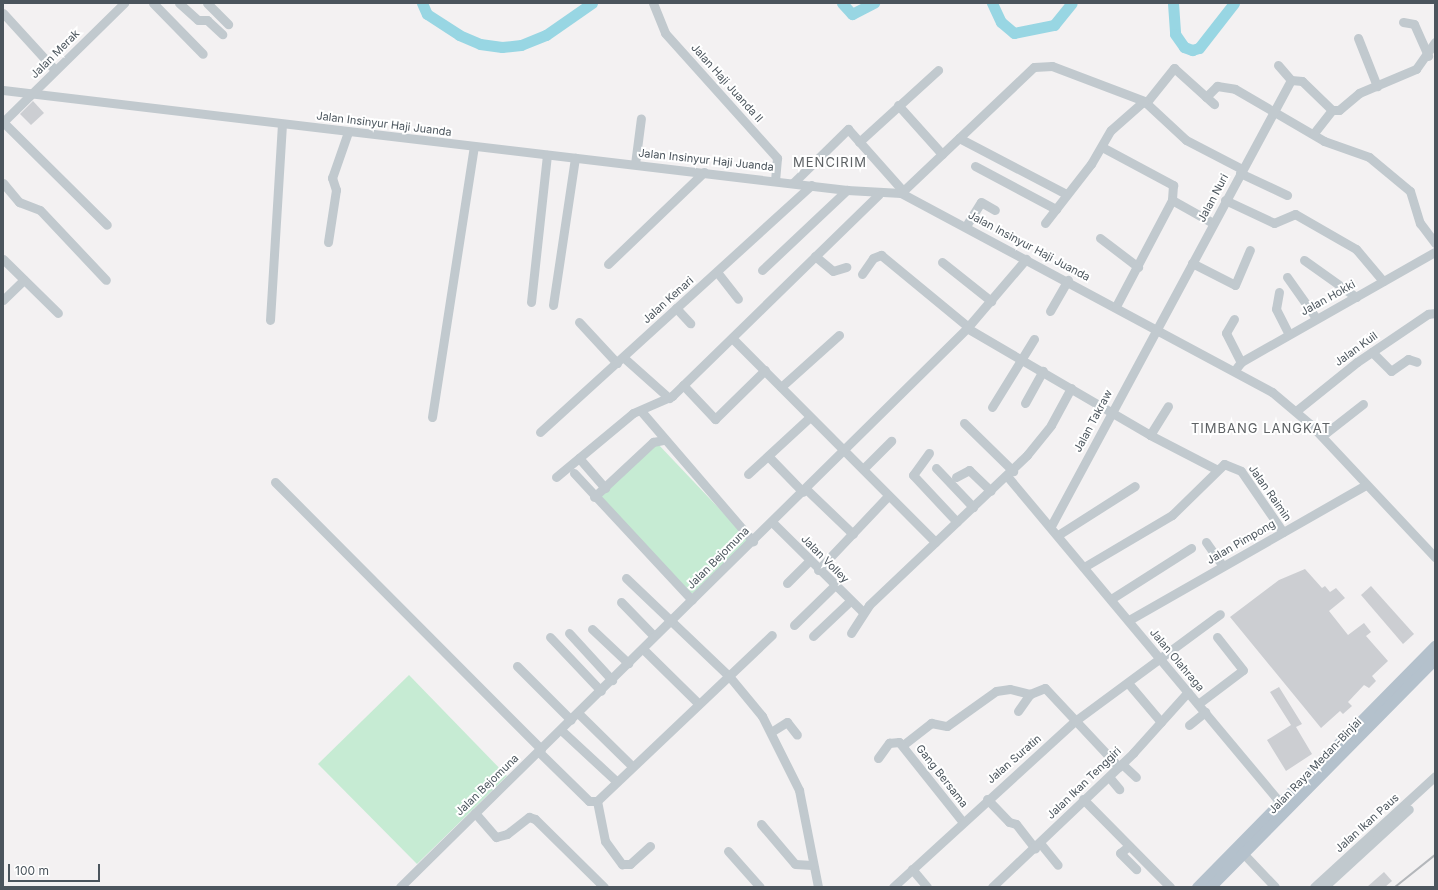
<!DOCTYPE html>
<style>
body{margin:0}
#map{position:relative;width:1438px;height:890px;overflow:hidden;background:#f3f1f2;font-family:Inter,sans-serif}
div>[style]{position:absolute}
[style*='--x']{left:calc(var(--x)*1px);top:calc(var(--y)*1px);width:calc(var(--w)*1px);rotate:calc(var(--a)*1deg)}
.green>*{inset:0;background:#c6ebd3}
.river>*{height:11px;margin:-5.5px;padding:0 5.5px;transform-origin:5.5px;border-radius:5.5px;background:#98d6e3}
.building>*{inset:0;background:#ccced2}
.minor>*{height:9px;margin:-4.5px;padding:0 4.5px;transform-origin:4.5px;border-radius:4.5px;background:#c1c9ce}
.major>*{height:11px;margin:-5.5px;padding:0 5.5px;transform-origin:5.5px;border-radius:5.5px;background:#b4c1cc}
.rail>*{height:2px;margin:-1px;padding:0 1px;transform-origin:1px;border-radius:1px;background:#b4b7bb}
span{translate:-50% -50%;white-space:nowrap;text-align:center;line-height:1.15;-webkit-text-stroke:4px #fff;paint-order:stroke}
.street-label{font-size:11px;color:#4b555d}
.quarter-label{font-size:13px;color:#5e6265;letter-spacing:1px}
.frame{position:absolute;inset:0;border:4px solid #4b555d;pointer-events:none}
.scale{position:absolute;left:8px;top:864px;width:92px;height:18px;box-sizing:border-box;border:2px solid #4b555d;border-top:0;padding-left:5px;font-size:12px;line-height:14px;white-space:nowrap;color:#4b555d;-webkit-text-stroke:3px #fff;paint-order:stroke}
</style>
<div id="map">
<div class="green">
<div style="clip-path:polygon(657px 443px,749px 540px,691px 595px,599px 497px)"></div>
<div style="clip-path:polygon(409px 675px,507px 776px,417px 864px,318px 764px)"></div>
</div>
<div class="river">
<div style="--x:422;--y:3;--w:12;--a:66"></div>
<div style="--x:427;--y:14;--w:38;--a:33"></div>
<div style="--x:459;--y:35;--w:23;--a:23"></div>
<div style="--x:480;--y:44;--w:22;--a:8"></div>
<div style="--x:502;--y:47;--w:19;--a:-6"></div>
<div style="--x:521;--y:45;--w:27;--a:-22"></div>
<div style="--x:546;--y:35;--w:56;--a:-34.8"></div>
<div style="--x:842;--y:3;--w:15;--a:48"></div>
<div style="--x:852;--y:14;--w:25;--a:-27"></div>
<div style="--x:992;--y:3;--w:21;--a:65"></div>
<div style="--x:1001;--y:22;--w:17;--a:40"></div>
<div style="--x:1014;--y:33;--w:41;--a:-11.3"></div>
<div style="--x:1054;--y:25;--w:28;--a:-51"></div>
<div style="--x:1173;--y:3;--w:31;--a:86"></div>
<div style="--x:1175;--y:34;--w:16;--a:55"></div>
<div style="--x:1184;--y:47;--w:9;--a:21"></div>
<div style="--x:1192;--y:50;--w:7;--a:-16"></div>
<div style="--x:1199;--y:48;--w:57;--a:-52.1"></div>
</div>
<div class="building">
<div style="clip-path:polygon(33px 101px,44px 113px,31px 125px,20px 114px)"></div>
<div style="clip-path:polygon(1305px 569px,1322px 588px,1325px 586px,1330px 592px,1336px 588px,1345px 598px,1329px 611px,1348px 635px,1364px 623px,1371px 632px,1366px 636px,1388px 661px,1372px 676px,1376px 681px,1369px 688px,1364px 685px,1348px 702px,1352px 706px,1343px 714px,1340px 711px,1321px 728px,1230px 617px,1279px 580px)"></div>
<div style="clip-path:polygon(1371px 586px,1414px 634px,1403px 644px,1361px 595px)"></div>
<div style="clip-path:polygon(1279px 687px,1302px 724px,1296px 727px,1312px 754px,1286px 771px,1267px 740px,1291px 725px,1270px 692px)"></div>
<div style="clip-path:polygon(1384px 872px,1392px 881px,1385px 887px,1367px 887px)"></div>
</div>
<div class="minor">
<div style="--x:153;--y:3;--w:71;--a:45.6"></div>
<div style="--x:179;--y:3;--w:25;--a:42"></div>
<div style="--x:198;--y:20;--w:9;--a:0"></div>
<div style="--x:207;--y:20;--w:21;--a:43"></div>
<div style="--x:207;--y:3;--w:30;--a:45"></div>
<div style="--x:653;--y:3;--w:32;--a:68"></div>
<div style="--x:665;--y:33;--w:168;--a:48.1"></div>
<div style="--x:777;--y:158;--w:21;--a:95"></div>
<div style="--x:3;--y:13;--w:77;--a:47.6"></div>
<div style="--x:1403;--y:22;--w:11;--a:10"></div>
<div style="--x:1414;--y:24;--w:35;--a:66"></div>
<div style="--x:1358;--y:38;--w:52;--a:68.4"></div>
<div style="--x:1278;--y:65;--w:20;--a:49"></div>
<div style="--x:1291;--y:80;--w:11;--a:5"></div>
<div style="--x:1302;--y:81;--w:42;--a:44"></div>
<div style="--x:1332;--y:110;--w:7;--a:0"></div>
<div style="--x:1339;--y:110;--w:26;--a:-40"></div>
<div style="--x:1359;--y:93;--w:62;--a:-22.8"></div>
<div style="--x:1416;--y:69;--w:33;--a:-55"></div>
<div style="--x:3;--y:90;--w:850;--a:6.76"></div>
<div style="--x:847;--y:190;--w:54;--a:3.2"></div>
<div style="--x:901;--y:193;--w:421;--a:28.2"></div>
<div style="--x:1272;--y:392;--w:50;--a:40.1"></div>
<div style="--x:1310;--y:424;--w:183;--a:46.8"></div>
<div style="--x:1206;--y:97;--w:16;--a:-45"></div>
<div style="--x:1217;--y:86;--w:18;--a:9"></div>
<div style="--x:1235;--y:89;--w:103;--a:30.3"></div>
<div style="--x:1324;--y:141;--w:48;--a:19.6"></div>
<div style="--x:1369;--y:157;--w:53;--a:39.7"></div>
<div style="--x:1410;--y:191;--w:34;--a:73"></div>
<div style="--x:1420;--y:223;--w:25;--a:53"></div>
<div style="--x:1146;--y:103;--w:45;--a:-51.3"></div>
<div style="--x:1174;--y:68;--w:54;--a:42"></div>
<div style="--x:898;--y:105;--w:66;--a:48.1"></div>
<div style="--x:3;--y:122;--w:170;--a:-44.5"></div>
<div style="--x:3;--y:122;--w:146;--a:44.7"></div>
<div style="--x:1314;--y:133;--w:29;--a:-52"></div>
<div style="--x:959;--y:138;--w:121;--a:27.6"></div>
<div style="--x:859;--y:142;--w:107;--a:-42.3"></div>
<div style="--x:1102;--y:147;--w:81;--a:28.2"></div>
<div style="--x:1173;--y:185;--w:15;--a:94"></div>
<div style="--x:1172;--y:200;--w:120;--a:117.8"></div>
<div style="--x:635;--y:164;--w:46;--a:-82.6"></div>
<div style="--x:975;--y:166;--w:92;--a:28"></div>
<div style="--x:1240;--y:173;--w:52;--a:25.1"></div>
<div style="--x:794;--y:182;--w:76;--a:-44.5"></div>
<div style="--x:848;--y:129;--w:83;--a:48.4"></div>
<div style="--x:3;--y:183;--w:25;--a:50"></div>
<div style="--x:19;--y:202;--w:22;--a:21"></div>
<div style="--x:40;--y:210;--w:96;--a:46.7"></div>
<div style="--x:901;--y:193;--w:183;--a:-43.5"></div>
<div style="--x:1034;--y:67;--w:18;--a:-3"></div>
<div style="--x:1052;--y:66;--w:98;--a:20.8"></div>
<div style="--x:1144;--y:101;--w:57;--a:42.9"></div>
<div style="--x:1186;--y:140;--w:63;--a:27.4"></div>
<div style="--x:1172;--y:200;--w:47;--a:29.3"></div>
<div style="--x:1225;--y:200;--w:54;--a:25.1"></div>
<div style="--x:1274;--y:223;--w:23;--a:-23"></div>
<div style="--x:1295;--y:214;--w:70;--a:29.8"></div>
<div style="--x:1356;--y:249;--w:42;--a:49.8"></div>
<div style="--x:1045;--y:223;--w:75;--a:-52.1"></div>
<div style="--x:1091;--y:164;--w:39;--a:-60"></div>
<div style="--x:1111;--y:130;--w:44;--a:-41.3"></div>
<div style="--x:966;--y:226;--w:28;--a:-58"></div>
<div style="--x:981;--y:202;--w:16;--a:30"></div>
<div style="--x:1100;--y:238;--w:48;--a:37.3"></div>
<div style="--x:328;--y:242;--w:53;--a:-81.3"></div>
<div style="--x:336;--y:190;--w:13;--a:-108"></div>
<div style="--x:332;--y:178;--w:49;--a:-70.8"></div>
<div style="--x:815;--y:256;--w:23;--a:40"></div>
<div style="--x:833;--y:271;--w:14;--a:-17"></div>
<div style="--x:3;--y:259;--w:77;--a:44.5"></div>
<div style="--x:1304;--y:260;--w:64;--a:35.4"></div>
<div style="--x:942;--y:262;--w:63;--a:38.5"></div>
<div style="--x:1192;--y:263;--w:48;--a:27.1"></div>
<div style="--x:1235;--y:285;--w:38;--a:-67"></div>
<div style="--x:608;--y:264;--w:133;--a:-43.8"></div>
<div style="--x:762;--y:270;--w:117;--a:-43.3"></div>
<div style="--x:717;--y:272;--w:34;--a:52"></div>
<div style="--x:862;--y:274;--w:19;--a:-55"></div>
<div style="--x:873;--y:258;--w:9;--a:-21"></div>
<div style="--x:881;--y:255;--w:110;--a:39.5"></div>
<div style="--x:1287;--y:277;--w:50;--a:54.7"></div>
<div style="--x:1279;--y:292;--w:17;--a:100"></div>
<div style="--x:1276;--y:309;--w:28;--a:63"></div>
<div style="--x:3;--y:300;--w:29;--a:-44"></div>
<div style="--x:531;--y:302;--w:148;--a:-83.8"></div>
<div style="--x:553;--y:305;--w:149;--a:-81.5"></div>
<div style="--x:676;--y:308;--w:21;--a:47"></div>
<div style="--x:1050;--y:311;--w:36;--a:-60"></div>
<div style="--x:1234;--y:319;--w:16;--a:120"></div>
<div style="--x:1226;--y:333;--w:33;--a:63"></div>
<div style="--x:270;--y:320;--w:196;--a:-86.5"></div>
<div style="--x:579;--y:322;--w:56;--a:47.2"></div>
<div style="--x:967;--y:328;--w:212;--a:30.3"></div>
<div style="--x:1150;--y:435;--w:74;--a:27.3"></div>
<div style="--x:732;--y:338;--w:288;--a:45.1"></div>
<div style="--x:1372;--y:352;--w:27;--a:45"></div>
<div style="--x:1391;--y:371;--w:21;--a:-35"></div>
<div style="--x:1408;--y:359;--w:9;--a:18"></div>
<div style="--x:623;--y:357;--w:62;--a:41.7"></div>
<div style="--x:1235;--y:370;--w:10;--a:-53"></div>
<div style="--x:1241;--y:362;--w:223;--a:-29.6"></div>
<div style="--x:683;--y:385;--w:47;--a:46.7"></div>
<div style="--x:715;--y:419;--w:70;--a:-44.4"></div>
<div style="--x:781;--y:387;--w:78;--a:-41.9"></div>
<div style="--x:1025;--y:403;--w:37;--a:-61"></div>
<div style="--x:992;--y:407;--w:80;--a:-58.3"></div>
<div style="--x:641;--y:411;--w:172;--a:49.3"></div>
<div style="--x:1296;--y:411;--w:78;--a:-38.8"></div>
<div style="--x:1357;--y:362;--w:86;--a:-34.1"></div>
<div style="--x:1428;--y:314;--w:7;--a:-8"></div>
<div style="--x:432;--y:417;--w:273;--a:-81.2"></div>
<div style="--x:964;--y:423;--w:69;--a:44.4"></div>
<div style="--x:540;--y:432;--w:367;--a:-42.3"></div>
<div style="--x:1150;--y:435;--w:34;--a:-58"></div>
<div style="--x:1322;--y:436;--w:52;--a:-38"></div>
<div style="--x:929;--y:453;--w:27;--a:126"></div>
<div style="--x:913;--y:475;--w:64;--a:46.9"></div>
<div style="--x:768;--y:456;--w:50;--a:45.8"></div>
<div style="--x:579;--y:458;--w:40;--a:49"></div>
<div style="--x:936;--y:468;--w:54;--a:46.5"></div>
<div style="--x:863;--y:469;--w:40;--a:-45"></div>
<div style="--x:574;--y:473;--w:173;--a:47.1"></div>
<div style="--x:748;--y:474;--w:84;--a:-42.6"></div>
<div style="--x:1007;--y:476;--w:433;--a:50.1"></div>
<div style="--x:556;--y:477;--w:100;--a:-39.7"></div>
<div style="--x:633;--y:413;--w:43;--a:-23.6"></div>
<div style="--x:672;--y:396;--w:289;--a:-44.3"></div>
<div style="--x:956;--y:477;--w:15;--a:-28"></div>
<div style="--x:969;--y:470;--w:30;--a:44"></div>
<div style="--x:275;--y:482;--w:377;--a:45.1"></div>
<div style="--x:806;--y:489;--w:65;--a:43.8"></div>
<div style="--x:594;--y:497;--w:81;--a:-43"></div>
<div style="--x:653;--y:442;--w:10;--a:-11"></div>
<div style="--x:772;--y:522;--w:128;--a:44.7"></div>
<div style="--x:1051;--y:526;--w:506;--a:-61.71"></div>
<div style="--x:1058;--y:535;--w:91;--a:-32.5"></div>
<div style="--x:1206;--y:542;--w:29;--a:55"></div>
<div style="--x:1084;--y:567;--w:102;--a:-30.6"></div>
<div style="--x:1172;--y:515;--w:73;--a:-44.4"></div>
<div style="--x:1224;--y:464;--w:18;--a:22"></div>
<div style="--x:1241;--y:471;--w:74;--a:55.5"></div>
<div style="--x:818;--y:570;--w:102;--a:-46.6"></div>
<div style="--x:626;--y:578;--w:142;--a:43.6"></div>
<div style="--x:729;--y:676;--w:52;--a:50.5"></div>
<div style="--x:762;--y:716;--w:83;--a:63.4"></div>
<div style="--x:799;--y:790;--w:99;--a:78.9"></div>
<div style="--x:787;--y:583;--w:31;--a:-45"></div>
<div style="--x:1111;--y:599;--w:95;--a:-32.5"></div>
<div style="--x:621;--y:602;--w:47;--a:45.9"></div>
<div style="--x:1129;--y:620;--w:273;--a:-29.7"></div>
<div style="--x:794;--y:625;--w:56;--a:-44.3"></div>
<div style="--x:592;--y:629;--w:50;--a:43.4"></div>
<div style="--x:569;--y:633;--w:64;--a:47.5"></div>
<div style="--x:851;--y:633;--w:33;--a:-57"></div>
<div style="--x:869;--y:605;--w:218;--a:-43.5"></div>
<div style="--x:1027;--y:455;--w:38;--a:-51"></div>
<div style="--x:1051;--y:425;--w:42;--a:-61.6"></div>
<div style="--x:813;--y:636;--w:51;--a:-43.4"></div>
<div style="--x:550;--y:637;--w:74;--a:46.6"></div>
<div style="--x:643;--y:649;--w:78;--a:44.5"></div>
<div style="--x:517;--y:666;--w:76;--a:45"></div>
<div style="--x:1128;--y:683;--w:51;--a:49.8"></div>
<div style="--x:1198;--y:704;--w:56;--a:-37.1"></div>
<div style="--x:1243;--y:670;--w:42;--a:-128.2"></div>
<div style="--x:1018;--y:711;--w:21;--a:-55"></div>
<div style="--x:578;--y:713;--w:74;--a:44.5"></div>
<div style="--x:1189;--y:725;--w:21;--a:-39"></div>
<div style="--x:561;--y:730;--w:75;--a:42.8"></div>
<div style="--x:771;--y:732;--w:19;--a:-32"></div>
<div style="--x:787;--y:722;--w:16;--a:52"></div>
<div style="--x:903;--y:745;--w:36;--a:-38"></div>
<div style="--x:931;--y:723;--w:16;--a:11"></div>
<div style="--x:947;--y:726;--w:60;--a:-35.5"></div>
<div style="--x:996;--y:691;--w:14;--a:-8"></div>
<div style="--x:1010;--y:689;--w:21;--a:14"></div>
<div style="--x:1030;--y:694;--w:16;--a:-22"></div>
<div style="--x:1045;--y:688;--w:108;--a:46.9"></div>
<div style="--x:539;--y:752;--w:70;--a:44.4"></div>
<div style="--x:589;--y:801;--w:8;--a:0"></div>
<div style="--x:597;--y:801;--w:241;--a:-43.5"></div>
<div style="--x:878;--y:758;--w:19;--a:-54"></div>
<div style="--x:889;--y:743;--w:10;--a:-6"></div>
<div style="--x:899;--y:742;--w:101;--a:51.4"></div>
<div style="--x:1122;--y:764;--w:19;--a:43"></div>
<div style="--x:1109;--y:777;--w:16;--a:50"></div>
<div style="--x:987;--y:799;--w:32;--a:46"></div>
<div style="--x:1009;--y:822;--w:7;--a:16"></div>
<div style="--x:1016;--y:824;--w:31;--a:52"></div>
<div style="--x:1083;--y:799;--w:124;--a:45.3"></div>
<div style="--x:597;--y:801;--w:41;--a:78.7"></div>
<div style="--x:605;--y:841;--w:29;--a:54"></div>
<div style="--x:622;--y:864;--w:8;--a:0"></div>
<div style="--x:630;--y:864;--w:27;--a:-42"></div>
<div style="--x:475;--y:813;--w:32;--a:49"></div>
<div style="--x:496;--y:837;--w:11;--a:-15"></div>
<div style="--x:507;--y:834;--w:28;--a:-38"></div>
<div style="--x:529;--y:817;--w:6;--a:18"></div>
<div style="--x:535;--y:819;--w:97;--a:44.6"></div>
<div style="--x:761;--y:824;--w:52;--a:49.6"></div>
<div style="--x:795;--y:864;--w:17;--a:3"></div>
<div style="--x:1040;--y:843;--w:28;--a:51"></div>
<div style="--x:1129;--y:846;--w:11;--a:142"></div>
<div style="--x:1120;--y:853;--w:23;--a:45"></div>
<div style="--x:1239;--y:849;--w:52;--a:46.5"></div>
<div style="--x:728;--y:851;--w:48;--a:48.4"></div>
<div style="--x:912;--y:869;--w:23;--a:50"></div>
<div style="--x:400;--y:887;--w:796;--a:-44.59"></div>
<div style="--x:967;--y:328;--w:91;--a:-49.5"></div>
<div style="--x:893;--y:887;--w:246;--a:-42.4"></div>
<div style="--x:1075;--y:721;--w:180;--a:-36.4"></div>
<div style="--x:992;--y:887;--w:195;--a:-43.5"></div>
<div style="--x:1133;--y:753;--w:82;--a:-48"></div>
<div style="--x:1314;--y:887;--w:164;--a:-42.5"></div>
<div style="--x:1324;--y:887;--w:115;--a:-42.5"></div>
</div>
<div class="major">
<div style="--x:1197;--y:887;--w:339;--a:-45.4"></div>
<div style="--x:1210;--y:887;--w:320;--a:-45.4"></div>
</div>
<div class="rail">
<div style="--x:1395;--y:887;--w:51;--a:-38.7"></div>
</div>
<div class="street-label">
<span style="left:55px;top:54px;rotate:-45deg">Jalan Merak</span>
<span style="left:727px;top:83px;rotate:48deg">Jalan Haji Juanda II</span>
<span style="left:384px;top:124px;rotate:7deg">Jalan Insinyur Haji Juanda</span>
<span style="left:706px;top:160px;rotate:6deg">Jalan Insinyur Haji Juanda</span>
<span style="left:1213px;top:198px;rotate:-62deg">Jalan Nuri</span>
<span style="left:1029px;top:246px;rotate:28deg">Jalan Insinyur Haji Juanda</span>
<span style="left:1328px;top:298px;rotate:-29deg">Jalan Hokki</span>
<span style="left:668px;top:300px;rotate:-42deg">Jalan Kenari</span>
<span style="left:1356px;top:349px;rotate:-36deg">Jalan Kuil</span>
<span style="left:1093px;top:421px;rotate:-62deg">Jalan Takraw</span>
<span style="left:1270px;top:493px;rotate:55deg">Jalan Raimin</span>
<span style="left:1241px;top:542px;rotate:-30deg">Jalan Pimpong</span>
<span style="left:718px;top:558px;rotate:-45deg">Jalan Bejomuna</span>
<span style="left:825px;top:559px;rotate:45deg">Jalan Volley</span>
<span style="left:1177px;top:660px;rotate:50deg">Jalan Olahraga</span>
<span style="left:1014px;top:759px;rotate:-41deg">Jalan Suratin</span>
<span style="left:1315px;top:766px;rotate:-46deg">Jalan Raya Medan-Binjai</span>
<span style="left:942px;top:776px;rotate:52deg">Gang Bersama</span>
<span style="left:1084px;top:783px;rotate:-44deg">Jalan Ikan Tenggiri</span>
<span style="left:487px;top:785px;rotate:-44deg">Jalan Bejomuna</span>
<span style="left:1367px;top:823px;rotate:-42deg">Jalan Ikan Paus</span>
</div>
<div class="quarter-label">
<span style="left:830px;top:162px">MENCIRIM</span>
<span style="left:1261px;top:428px">TIMBANG LANGKAT</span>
</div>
<div class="frame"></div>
<div class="scale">100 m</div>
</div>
